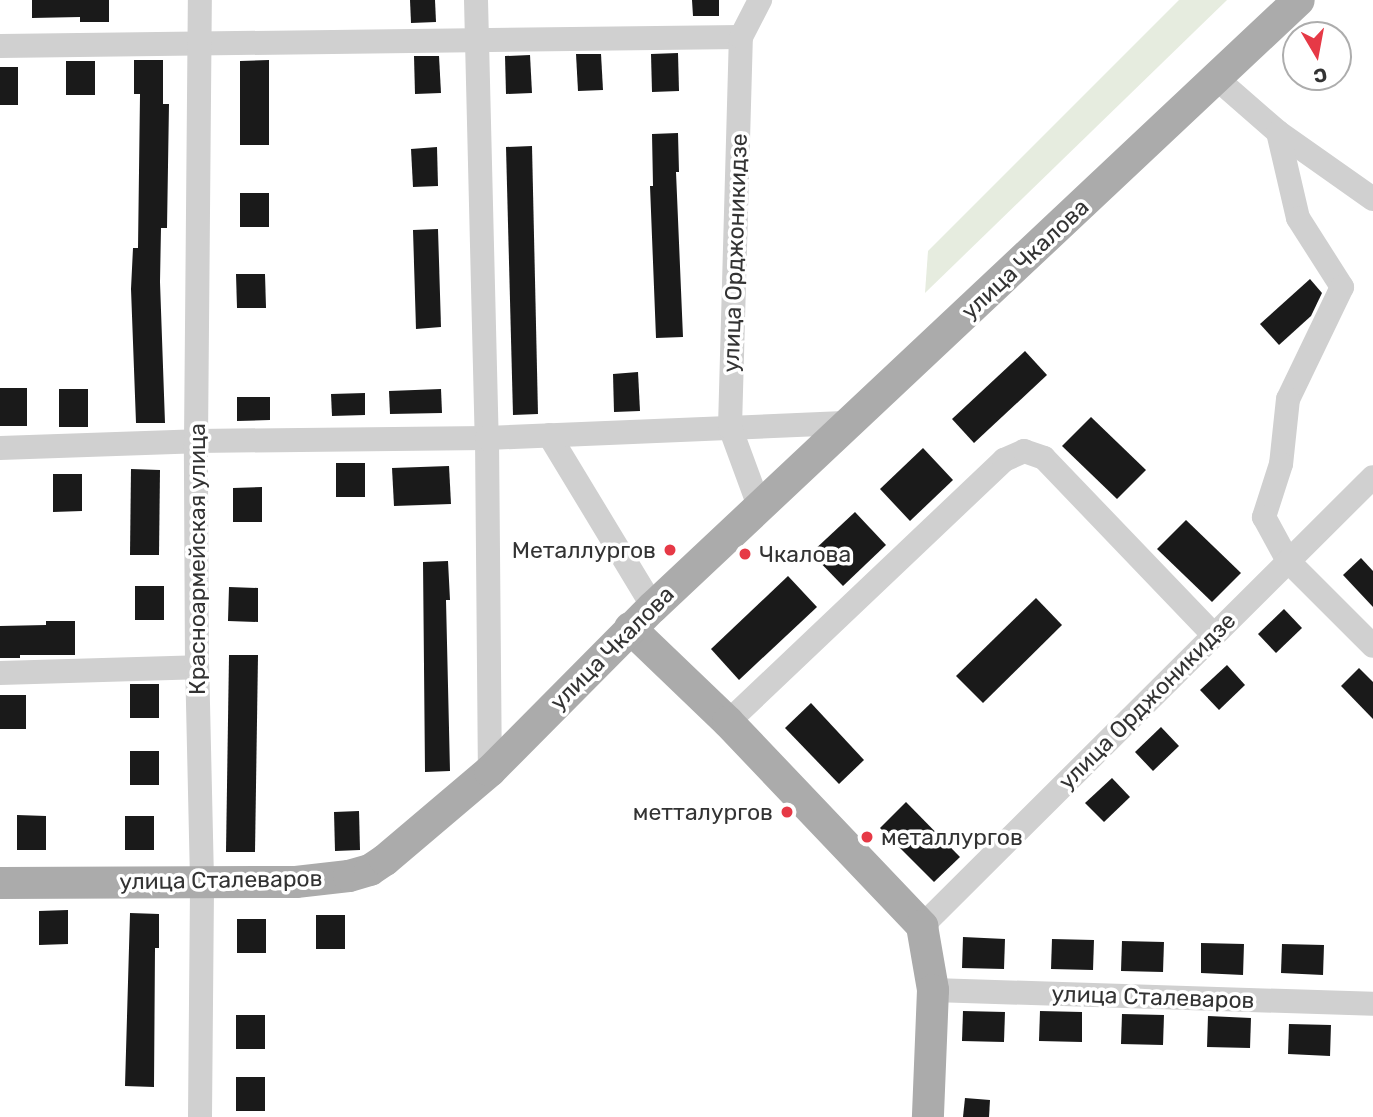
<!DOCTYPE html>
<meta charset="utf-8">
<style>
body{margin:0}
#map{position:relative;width:1373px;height:1117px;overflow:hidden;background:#fff;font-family:Rubik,sans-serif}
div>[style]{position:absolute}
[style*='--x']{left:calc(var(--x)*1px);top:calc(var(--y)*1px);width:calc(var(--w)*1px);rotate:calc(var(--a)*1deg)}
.green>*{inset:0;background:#e6ecdf}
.building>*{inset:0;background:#1a1a1a}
.minor>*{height:24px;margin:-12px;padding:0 12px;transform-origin:12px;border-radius:12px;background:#d0d0d0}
.major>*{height:32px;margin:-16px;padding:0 16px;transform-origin:16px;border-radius:16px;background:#ababab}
.dots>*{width:19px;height:19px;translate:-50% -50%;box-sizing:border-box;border:4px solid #fff;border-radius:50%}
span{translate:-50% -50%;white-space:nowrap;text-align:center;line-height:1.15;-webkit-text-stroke:7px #fff;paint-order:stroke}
.street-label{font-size:23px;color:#333}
.poi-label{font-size:23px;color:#333}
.right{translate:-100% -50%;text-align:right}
.left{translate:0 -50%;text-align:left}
.north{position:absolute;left:1282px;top:21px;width:70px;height:70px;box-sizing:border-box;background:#fff;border:2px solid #adadad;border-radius:50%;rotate:170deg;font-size:19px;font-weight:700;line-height:28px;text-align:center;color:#333}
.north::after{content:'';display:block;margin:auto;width:24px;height:32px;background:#e63946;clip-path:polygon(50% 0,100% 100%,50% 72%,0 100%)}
</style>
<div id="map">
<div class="green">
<div style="clip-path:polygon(1179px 0,1227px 0,925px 293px,928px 251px)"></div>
</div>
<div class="building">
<div style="clip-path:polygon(32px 0,109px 0,109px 22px,80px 22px,80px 17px,32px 18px)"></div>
<div style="clip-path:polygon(410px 0,435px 0,436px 22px,411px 23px)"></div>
<div style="clip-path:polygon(692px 0,719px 0,719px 16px,693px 16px)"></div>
<div style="clip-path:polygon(678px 53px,679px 91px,652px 92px,651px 54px)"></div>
<div style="clip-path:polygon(576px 54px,601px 54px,603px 90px,578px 91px)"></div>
<div style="clip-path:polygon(530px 55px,532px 93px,506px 94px,505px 56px)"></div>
<div style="clip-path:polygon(414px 56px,439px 56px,441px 93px,415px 94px)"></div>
<div style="clip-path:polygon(134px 60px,163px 60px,163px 104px,169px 104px,167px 228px,161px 228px,160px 282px,165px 423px,136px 423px,131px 289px,133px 248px,138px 248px,140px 94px,134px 94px)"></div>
<div style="clip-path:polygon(269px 60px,269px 145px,240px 145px,240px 61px)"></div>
<div style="clip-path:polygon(66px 61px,95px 61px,95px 95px,66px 95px)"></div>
<div style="clip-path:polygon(0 67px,18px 67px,18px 105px,0 105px)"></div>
<div style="clip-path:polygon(678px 133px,679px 172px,676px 172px,683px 337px,656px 338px,650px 186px,653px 186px,652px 134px)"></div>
<div style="clip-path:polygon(532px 146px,538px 414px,513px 415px,506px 147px)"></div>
<div style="clip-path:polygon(437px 147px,438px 186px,413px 187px,411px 149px)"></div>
<div style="clip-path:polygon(240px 193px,269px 193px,269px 227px,240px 227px)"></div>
<div style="clip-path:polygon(438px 229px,441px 327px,416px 329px,413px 230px)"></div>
<div style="clip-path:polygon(236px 274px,265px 274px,266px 308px,237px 308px)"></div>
<div style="clip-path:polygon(1310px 279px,1322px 293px,1311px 316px,1279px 345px,1260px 324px)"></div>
<div style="clip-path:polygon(1025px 351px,1047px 375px,974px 443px,952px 419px)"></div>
<div style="clip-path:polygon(638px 372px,640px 411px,614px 412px,613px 374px)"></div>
<div style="clip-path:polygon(0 388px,27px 388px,27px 426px,0 426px)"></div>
<div style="clip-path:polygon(59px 389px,88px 389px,88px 427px,59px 427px)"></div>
<div style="clip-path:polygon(441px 389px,442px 413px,390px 414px,389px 391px)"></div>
<div style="clip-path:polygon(365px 393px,365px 415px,332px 416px,331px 394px)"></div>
<div style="clip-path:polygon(237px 397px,270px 397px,270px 420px,237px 421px)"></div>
<div style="clip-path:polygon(1091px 417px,1146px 470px,1117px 499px,1062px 446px)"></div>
<div style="clip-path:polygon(923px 448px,953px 480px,910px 521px,880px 489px)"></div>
<div style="clip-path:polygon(336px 463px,365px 463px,365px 497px,336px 497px)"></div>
<div style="clip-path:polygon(449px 466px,451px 504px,394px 506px,392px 468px)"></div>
<div style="clip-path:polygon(131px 469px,160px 470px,159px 555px,130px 555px)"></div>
<div style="clip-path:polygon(53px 474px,82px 474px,82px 511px,53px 512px)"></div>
<div style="clip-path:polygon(262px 487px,262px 522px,233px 522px,233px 488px)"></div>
<div style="clip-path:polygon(855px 512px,886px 545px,843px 586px,811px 553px)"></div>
<div style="clip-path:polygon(1186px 520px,1241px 573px,1212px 602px,1157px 549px)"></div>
<div style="clip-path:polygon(1361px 558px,1373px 571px,1373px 607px,1343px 575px)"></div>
<div style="clip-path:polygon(448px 561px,450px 600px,446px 600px,450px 771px,425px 772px,423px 562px)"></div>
<div style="clip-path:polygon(788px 576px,817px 607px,739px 680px,711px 649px)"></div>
<div style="clip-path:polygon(135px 586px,164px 586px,164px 620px,135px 620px)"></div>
<div style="clip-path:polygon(229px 587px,258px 588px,258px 622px,228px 621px)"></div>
<div style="clip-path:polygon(1036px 598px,1062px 625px,983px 703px,956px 676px)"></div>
<div style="clip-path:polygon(1284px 609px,1302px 628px,1276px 653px,1258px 634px)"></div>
<div style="clip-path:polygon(46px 621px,75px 621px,75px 655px,20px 655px,20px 658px,0 658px,0 626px,46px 625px)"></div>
<div style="clip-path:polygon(229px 655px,258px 655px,255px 852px,226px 852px)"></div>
<div style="clip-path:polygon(1227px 665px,1245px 685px,1219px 710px,1200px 690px)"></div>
<div style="clip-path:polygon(1359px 668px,1373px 682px,1373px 719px,1341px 686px)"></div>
<div style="clip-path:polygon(130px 684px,159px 684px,159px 718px,130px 718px)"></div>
<div style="clip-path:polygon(0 695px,26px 695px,26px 729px,0 729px)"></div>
<div style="clip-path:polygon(811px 703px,864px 760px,839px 784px,785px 728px)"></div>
<div style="clip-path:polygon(1161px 727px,1179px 746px,1153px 771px,1135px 752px)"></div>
<div style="clip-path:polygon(130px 751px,159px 751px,159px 785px,130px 785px)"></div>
<div style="clip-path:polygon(1112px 778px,1130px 797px,1104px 822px,1085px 803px)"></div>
<div style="clip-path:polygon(906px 802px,960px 857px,934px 882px,880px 828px)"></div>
<div style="clip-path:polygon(359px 811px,360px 850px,335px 851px,334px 812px)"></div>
<div style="clip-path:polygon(17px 815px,46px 816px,46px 850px,17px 850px)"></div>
<div style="clip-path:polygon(125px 816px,154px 816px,154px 850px,125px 850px)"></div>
<div style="clip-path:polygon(68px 910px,68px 944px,39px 945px,39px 911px)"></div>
<div style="clip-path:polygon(130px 913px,159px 914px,159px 948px,155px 948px,154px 1087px,125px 1086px)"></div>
<div style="clip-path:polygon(316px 915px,345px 915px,345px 949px,316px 949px)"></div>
<div style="clip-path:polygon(237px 919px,266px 919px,266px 953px,237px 953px)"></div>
<div style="clip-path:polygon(963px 937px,1005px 939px,1004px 969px,962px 968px)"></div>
<div style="clip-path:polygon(1052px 939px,1094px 940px,1093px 970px,1051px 969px)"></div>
<div style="clip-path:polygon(1122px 941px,1164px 942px,1163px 972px,1121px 971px)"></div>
<div style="clip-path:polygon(1201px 943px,1244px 944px,1243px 975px,1201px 973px)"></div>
<div style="clip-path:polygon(1282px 944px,1324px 945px,1323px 975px,1281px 973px)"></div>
<div style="clip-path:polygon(963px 1011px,1005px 1012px,1004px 1042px,962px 1041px)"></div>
<div style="clip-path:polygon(1040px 1011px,1082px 1012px,1082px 1042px,1039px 1041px)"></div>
<div style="clip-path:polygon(1122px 1014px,1164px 1015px,1163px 1045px,1121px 1044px)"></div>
<div style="clip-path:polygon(236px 1015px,265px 1015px,265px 1049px,236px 1049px)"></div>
<div style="clip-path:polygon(1208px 1016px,1251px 1018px,1250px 1048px,1207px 1047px)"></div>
<div style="clip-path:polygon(1289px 1024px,1331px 1025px,1330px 1056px,1288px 1054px)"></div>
<div style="clip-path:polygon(236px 1077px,265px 1077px,265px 1111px,236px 1111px)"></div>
<div style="clip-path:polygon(965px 1098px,990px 1100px,989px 1117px,963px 1117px)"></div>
</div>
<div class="minor">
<div style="--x:476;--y:0;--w:438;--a:88.6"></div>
<div style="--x:487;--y:438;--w:333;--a:89.5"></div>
<div style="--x:0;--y:46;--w:741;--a:-0.7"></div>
<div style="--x:1216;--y:78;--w:82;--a:41.1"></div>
<div style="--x:1278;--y:132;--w:116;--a:35.2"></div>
<div style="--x:1278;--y:132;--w:88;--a:76.9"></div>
<div style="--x:1298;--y:218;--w:82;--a:57.5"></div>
<div style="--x:1342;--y:287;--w:124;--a:115.7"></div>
<div style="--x:1288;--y:399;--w:65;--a:96.1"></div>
<div style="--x:1281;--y:464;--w:56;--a:107.8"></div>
<div style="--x:1264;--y:517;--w:50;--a:61.4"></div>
<div style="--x:1288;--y:561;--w:120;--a:45"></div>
<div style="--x:549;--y:435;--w:201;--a:58.8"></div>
<div style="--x:0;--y:448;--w:196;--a:-2"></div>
<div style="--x:196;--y:441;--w:291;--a:-0.6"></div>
<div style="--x:487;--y:438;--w:363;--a:-2.4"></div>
<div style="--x:759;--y:506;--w:84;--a:-110.2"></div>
<div style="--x:730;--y:427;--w:390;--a:-88.4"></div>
<div style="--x:741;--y:37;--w:42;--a:-62.8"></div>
<div style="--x:0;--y:673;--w:197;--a:-1.7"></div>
<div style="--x:728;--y:722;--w:381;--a:-43.5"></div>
<div style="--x:1004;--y:460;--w:22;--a:-24"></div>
<div style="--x:1024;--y:451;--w:21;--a:19"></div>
<div style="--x:1044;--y:458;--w:245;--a:46.2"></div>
<div style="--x:922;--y:926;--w:636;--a:-44.87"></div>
<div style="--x:933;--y:990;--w:440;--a:1.8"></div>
<div style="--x:200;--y:1117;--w:237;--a:-89.5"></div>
<div style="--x:202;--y:880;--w:213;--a:-91.3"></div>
<div style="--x:197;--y:667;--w:226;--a:-90.3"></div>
<div style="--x:196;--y:441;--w:441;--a:-89.5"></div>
</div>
<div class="major">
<div style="--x:630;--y:628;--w:136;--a:43.8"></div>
<div style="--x:728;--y:722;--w:282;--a:46.4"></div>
<div style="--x:922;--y:926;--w:65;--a:80.2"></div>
<div style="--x:933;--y:990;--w:127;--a:92.3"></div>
<div style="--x:0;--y:883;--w:296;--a:-0.2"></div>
<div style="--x:296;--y:882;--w:53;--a:-6.5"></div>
<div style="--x:349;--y:876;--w:22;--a:-16"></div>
<div style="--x:370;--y:870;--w:18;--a:-34"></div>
<div style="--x:385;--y:860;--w:138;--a:-40.3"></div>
<div style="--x:490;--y:771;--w:231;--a:-45.2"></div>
<div style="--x:653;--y:607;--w:886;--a:-43.22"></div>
</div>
<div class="dots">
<div style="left:670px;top:550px;background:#e63946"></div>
<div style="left:745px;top:554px;background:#e63946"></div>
<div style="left:787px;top:812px;background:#e63946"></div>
<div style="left:867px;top:837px;background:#e63946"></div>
</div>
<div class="street-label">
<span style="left:735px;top:253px;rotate:-88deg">улица Орджоникидзе</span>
<span style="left:1025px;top:259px;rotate:-43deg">улица Чкалова</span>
<span style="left:197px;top:559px;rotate:-90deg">Красноармейская улица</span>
<span style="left:612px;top:648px;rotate:-45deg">улица Чкалова</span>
<span style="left:1147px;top:701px;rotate:-45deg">улица Орджоникидзе</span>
<span style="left:221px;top:880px;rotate:-1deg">улица Сталеваров</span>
<span style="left:1153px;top:997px;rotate:2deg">улица Сталеваров</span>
</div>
<div class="poi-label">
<span class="right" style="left:656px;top:550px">Металлургов</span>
<span class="left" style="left:759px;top:554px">Чкалова</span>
<span class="right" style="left:773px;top:812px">метталургов</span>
<span class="left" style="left:881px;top:837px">металлургов</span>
</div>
<div class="north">С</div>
</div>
